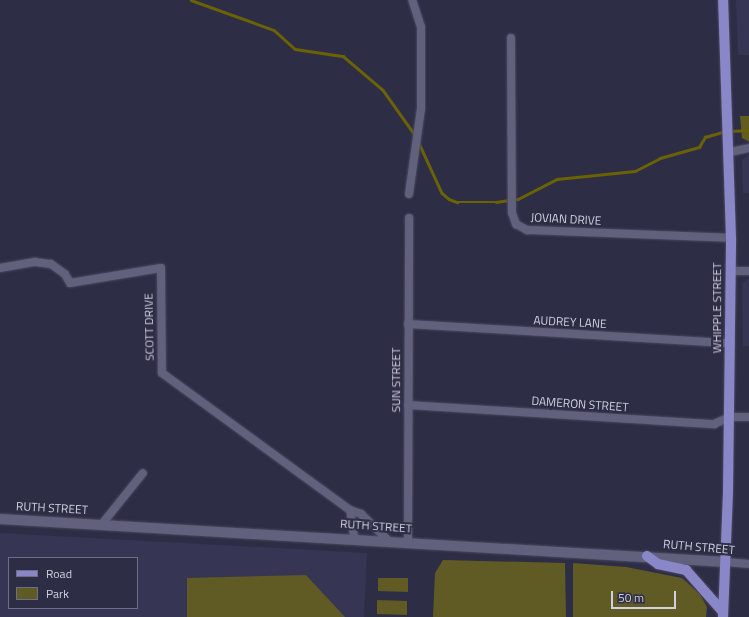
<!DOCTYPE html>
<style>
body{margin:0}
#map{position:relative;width:749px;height:617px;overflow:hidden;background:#2e2d46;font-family:"Titillium Web",sans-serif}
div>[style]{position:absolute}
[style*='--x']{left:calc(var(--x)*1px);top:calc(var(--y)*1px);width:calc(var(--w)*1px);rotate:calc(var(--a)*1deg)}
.built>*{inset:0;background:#363554}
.green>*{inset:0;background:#605a25}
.forest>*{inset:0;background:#625c1f}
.stream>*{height:2.5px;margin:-1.25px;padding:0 1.25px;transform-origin:1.25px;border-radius:1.25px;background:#6b6204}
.roads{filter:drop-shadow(0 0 1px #4b495e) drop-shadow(0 0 1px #4b495e)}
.minor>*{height:8px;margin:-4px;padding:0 4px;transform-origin:4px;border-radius:4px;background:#61617d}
.tertiary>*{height:10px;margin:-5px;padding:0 5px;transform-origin:5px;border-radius:5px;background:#61617d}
.primary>*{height:10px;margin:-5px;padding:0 5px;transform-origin:5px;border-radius:5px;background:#8987c7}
span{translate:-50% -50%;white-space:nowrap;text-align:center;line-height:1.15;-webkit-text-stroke:4px #2e2d46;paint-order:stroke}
.street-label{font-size:12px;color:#d0d0e0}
.legend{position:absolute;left:8px;top:557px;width:130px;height:52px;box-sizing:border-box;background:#2e2d46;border:1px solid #6f6e84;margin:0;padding:5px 7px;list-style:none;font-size:12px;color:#d0d0e0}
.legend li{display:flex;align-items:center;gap:8px;height:20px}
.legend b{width:20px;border:1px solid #6f6e84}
.scale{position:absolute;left:611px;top:591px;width:65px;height:18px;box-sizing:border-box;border:2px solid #d0d0e0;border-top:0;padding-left:5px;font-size:12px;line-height:14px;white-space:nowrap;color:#d0d0e0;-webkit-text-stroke:3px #2e2d46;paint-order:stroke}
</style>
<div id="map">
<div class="built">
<div style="clip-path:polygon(736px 0,749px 0,749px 55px,738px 55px)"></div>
<div style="clip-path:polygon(749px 154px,749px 193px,743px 193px,742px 160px)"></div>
<div style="clip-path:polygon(749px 278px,749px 346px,743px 346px,742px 284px)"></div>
<div style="clip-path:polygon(evenodd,0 533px,367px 553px,364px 617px,0 617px,0 533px,9px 558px,137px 558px,137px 608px,9px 608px,9px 558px)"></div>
</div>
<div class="green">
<div style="clip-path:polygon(443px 560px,565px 563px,566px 617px,433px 617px,435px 573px)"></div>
<div style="clip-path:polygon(573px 563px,626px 567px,682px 578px,700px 594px,707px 607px,706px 617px,573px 617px)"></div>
<div style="clip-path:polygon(306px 575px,345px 617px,187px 617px,187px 578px)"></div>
<div style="clip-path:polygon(378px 578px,408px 578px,408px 592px,378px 591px)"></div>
<div style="clip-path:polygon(377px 600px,407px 601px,407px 615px,377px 614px)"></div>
</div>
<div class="forest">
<div style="clip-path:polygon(740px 116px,749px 116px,749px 142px,742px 138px)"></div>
</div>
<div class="stream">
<div style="--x:191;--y:0;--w:88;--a:19.9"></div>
<div style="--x:274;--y:30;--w:28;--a:42"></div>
<div style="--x:295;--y:49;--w:49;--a:8.3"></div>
<div style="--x:343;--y:56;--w:52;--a:40.4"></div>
<div style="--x:383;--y:90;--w:55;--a:54.6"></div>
<div style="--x:731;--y:131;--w:18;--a:-3"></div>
<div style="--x:419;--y:143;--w:55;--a:65.3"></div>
<div style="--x:442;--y:193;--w:9;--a:41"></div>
<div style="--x:449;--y:199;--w:9;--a:21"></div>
<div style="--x:457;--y:202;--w:39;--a:0"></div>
<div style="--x:496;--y:202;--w:22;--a:-8"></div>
<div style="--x:518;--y:199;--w:44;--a:-27.1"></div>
<div style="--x:557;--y:179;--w:78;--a:-5.9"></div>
<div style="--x:635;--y:171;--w:28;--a:-27"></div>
<div style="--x:660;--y:158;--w:41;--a:-15.8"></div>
<div style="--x:699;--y:147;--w:12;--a:-59"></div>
<div style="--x:705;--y:137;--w:22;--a:-16"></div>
</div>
<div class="roads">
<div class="minor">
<div style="--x:511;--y:38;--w:175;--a:89.7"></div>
<div style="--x:512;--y:213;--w:12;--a:70"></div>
<div style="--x:516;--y:224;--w:13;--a:29"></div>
<div style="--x:527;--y:230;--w:204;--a:2.2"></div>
<div style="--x:730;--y:152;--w:19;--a:-12"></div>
<div style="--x:409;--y:194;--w:86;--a:-82"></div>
<div style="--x:421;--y:109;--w:82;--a:-90"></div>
<div style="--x:421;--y:27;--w:28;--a:-108"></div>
<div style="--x:0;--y:268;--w:36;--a:-10"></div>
<div style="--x:35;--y:262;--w:16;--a:7"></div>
<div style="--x:51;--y:264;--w:17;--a:36"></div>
<div style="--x:65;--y:274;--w:10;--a:61"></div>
<div style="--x:70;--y:283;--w:92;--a:-9.4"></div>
<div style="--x:161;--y:268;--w:105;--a:89.5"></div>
<div style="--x:162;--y:373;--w:233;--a:36.1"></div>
<div style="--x:730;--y:271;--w:19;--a:0"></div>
<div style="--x:408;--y:324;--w:323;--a:3.4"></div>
<div style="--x:408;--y:405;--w:307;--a:3.6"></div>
<div style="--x:714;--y:424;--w:17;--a:-24"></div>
<div style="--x:730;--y:417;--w:19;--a:0"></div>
<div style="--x:102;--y:524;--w:65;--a:-51.2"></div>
<div style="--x:354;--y:537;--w:27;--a:-98"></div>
<div style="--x:350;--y:510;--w:12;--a:20"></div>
<div style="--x:361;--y:514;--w:36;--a:44"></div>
<div style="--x:408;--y:541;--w:323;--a:-89.8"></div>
<div style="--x:726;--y:562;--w:23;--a:5"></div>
</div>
<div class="tertiary">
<div style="--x:0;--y:519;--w:727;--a:3.39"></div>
</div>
<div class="primary">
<div style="--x:647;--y:556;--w:14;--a:36"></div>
<div style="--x:658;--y:564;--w:29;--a:12"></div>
<div style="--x:686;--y:570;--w:56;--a:48.6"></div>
<div style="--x:723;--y:617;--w:126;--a:-87.7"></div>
<div style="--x:728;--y:491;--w:253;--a:-89.3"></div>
<div style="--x:731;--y:238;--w:238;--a:-91.9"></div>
</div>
</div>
<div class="street-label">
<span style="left:566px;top:219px;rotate:3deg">JOVIAN DRIVE</span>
<span style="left:717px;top:308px;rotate:-90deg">WHIPPLE STREET</span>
<span style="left:570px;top:322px;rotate:3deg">AUDREY LANE</span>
<span style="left:149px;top:327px;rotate:-91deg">SCOTT DRIVE</span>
<span style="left:396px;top:380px;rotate:-90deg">SUN STREET</span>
<span style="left:580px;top:404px;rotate:4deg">DAMERON STREET</span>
<span style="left:52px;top:508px;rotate:3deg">RUTH STREET</span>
<span style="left:376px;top:526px;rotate:4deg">RUTH STREET</span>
<span style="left:699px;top:547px;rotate:5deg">RUTH STREET</span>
</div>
<ul class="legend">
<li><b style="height:5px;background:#8987c7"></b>Road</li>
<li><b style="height:11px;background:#605a25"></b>Park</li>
</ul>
<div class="scale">50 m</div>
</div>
